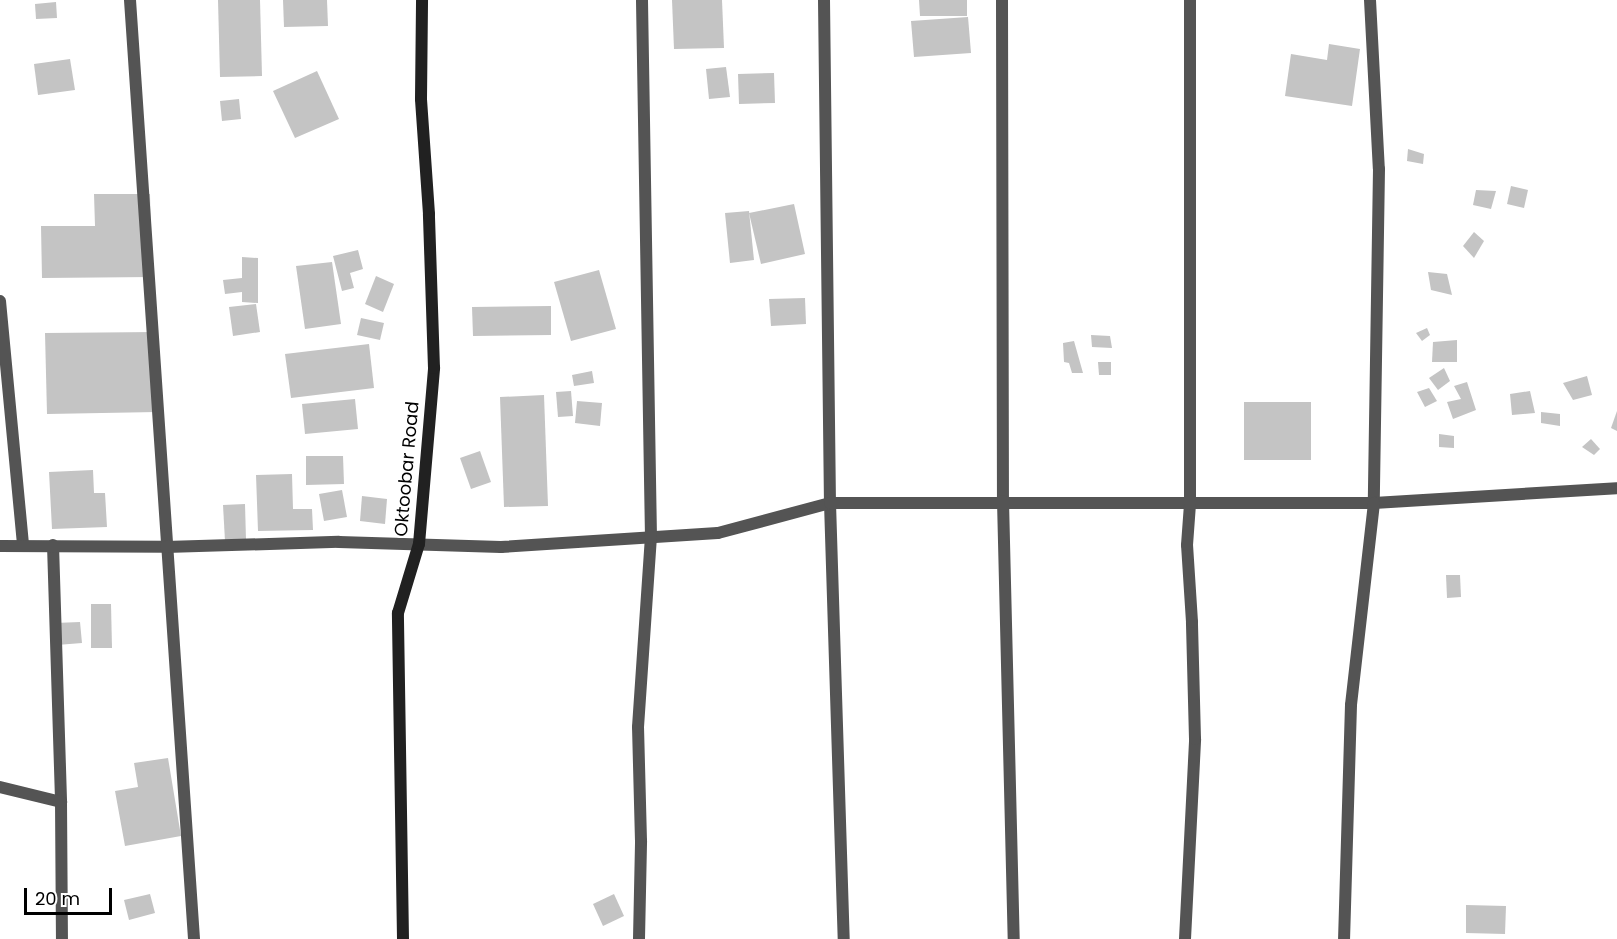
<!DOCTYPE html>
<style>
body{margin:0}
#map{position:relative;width:1617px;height:939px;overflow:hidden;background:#fff;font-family:Poppins,sans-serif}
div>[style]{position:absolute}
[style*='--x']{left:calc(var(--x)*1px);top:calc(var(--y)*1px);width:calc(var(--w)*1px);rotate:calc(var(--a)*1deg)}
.building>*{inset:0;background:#c4c4c4}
.street>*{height:12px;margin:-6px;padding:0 6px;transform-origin:6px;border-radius:6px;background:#545454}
.secondary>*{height:12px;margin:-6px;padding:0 6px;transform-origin:6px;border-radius:6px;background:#212121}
span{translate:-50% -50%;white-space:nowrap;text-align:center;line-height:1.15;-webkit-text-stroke:4.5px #fff;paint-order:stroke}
.street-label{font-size:18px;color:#000}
.scale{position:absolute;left:24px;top:888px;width:88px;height:27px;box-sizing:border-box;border:3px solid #000;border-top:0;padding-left:8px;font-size:18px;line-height:21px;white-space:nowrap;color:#000;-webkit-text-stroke:4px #fff;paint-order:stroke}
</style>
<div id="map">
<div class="building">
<div style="clip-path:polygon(218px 0,260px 0,262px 76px,220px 77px)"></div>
<div style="clip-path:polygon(283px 0,327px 0,328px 26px,284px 27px)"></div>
<div style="clip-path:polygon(672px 0,722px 0,724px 48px,674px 49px)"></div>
<div style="clip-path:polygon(919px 0,967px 0,967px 16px,920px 16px)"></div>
<div style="clip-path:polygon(56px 2px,57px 18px,36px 19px,35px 4px)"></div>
<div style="clip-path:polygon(968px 17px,971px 53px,914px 57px,911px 21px)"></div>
<div style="clip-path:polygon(1329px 44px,1360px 49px,1352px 106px,1285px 96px,1291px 54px,1327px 60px)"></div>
<div style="clip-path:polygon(70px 59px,75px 90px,38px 95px,34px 64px)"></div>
<div style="clip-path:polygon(726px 67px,730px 97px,709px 99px,706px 69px)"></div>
<div style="clip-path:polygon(317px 71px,339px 119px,295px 138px,273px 91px)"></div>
<div style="clip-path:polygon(774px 73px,775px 103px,739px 104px,738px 74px)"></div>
<div style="clip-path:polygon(239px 99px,241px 119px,222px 121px,220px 101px)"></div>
<div style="clip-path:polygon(1408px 149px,1424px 154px,1423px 164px,1407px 161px)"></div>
<div style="clip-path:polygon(1511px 186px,1528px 190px,1524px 208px,1507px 204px)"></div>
<div style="clip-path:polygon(1476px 190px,1496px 191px,1491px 209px,1473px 205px)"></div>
<div style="clip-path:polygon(94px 194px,150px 194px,152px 277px,42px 278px,41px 226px,95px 226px)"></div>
<div style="clip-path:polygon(794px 204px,805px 254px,761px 264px,749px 213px)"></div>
<div style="clip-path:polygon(749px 211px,754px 260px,730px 263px,725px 213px)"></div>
<div style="clip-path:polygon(1474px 232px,1484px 241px,1474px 258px,1463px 246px)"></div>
<div style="clip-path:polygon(358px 250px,363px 269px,350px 273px,354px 288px,342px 291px,333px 256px)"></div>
<div style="clip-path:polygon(242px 257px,258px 258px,258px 303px,242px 302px,242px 292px,225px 294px,223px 280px,242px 278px)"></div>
<div style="clip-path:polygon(332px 262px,341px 324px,305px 329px,296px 266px)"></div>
<div style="clip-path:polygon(599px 270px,616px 329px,571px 341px,554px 282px)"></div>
<div style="clip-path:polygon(1428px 272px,1447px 274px,1452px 295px,1431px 290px)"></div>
<div style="clip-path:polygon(376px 276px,394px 284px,383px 312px,365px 304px)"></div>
<div style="clip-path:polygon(805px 298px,806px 324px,771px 326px,769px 299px)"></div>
<div style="clip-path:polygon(256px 304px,260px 332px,233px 336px,229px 307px)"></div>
<div style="clip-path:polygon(551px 306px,551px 335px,473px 336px,472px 307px)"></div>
<div style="clip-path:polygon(361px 318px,384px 323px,380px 340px,357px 335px)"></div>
<div style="clip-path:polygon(1427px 328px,1430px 335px,1422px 341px,1416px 333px)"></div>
<div style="clip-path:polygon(156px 332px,157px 412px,47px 414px,45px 333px)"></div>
<div style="clip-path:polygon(1091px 335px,1110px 336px,1112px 348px,1092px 347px)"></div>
<div style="clip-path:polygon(1457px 340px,1457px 362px,1432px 362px,1433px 342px)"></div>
<div style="clip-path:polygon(1074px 341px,1083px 373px,1072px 373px,1069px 363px,1064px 362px,1063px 343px)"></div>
<div style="clip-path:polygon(369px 344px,374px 388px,291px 398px,285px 354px)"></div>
<div style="clip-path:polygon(1098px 362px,1111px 362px,1111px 375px,1099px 375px)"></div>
<div style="clip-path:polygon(1444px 368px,1450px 381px,1438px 390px,1429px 378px)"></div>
<div style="clip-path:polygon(592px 371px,594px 383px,574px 386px,572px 375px)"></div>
<div style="clip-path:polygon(1587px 376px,1592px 395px,1573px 400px,1563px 383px)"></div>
<div style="clip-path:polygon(1467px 382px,1476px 410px,1453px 419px,1447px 402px,1461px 399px,1454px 386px)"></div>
<div style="clip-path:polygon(1429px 388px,1437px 401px,1425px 407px,1417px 392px)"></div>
<div style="clip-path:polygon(571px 391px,573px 416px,558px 417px,556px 392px)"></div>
<div style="clip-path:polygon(1530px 391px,1535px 413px,1512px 415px,1510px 394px)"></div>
<div style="clip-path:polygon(544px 395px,548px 506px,504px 507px,500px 397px)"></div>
<div style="clip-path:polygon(355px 399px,358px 429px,305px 434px,302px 404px)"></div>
<div style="clip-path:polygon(577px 401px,602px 403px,600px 426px,575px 423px)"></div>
<div style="clip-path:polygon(1244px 402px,1311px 402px,1311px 460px,1244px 460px)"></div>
<div style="clip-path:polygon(1617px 411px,1617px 431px,1611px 428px)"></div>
<div style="clip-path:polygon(1541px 412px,1560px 414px,1560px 426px,1541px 423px)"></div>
<div style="clip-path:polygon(1439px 434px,1454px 436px,1454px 448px,1439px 447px)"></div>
<div style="clip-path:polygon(1591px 439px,1600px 449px,1594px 455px,1582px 447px)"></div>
<div style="clip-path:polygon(480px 451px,491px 482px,471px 489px,460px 458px)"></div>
<div style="clip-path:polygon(306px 456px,343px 456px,344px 484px,306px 485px)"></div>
<div style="clip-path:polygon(93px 470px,94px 493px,105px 493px,107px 527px,52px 529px,49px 472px)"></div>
<div style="clip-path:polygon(292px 474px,293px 509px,312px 509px,313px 530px,258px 531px,256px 475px)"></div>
<div style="clip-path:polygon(342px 490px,347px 517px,324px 521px,319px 494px)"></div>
<div style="clip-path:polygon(362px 496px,387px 499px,385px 524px,360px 521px)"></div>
<div style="clip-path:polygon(245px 504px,246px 540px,225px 541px,223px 505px)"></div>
<div style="clip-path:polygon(1446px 575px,1460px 575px,1461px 597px,1447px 598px)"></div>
<div style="clip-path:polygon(91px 604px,111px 604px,112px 648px,91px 648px)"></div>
<div style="clip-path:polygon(80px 622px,82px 643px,57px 645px,55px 623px)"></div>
<div style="clip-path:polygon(168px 758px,181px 836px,125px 846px,115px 791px,138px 787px,134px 763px)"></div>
<div style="clip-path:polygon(150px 894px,155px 913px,129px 920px,124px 900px)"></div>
<div style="clip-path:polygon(614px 894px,624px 916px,603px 926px,593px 904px)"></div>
<div style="clip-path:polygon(1466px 905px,1506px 906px,1505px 934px,1466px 933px)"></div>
</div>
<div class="street">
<div style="--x:130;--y:0;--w:941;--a:86.1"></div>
<div style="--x:824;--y:0;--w:503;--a:89.32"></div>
<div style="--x:830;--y:503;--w:436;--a:88.2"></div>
<div style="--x:1002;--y:0;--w:501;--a:89.89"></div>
<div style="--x:1003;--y:501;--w:438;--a:88.6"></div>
<div style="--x:1370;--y:0;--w:169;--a:87"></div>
<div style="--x:1379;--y:169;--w:334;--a:90.9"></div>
<div style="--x:1374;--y:503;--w:243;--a:-3.5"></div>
<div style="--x:0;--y:301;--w:246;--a:84.6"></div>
<div style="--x:53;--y:545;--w:257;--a:88.2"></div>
<div style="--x:61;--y:802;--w:137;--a:89.6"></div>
<div style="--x:0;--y:546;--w:166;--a:0.3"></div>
<div style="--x:166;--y:547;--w:173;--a:-1.7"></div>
<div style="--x:339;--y:542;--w:162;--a:1.8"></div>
<div style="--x:501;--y:547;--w:217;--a:-3.7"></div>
<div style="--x:718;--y:533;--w:116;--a:-15"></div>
<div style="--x:830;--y:503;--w:544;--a:0"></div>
<div style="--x:1374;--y:503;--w:203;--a:96.5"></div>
<div style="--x:1351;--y:705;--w:234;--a:91.7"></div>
<div style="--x:0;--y:787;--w:63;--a:13.8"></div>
<div style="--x:639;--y:939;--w:98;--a:-88.8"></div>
<div style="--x:641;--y:841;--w:114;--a:-91.5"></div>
<div style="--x:638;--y:727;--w:189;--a:-86.1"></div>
<div style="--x:651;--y:538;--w:538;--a:-90.96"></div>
<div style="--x:1185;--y:939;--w:200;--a:-87.1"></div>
<div style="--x:1195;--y:739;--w:117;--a:-91.5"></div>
<div style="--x:1192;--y:622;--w:77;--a:-93.7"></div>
<div style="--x:1187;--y:545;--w:41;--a:-85.8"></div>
<div style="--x:1190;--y:504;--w:504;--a:-90"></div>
</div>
<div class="secondary">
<div style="--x:403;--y:939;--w:326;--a:-90.9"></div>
<div style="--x:398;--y:613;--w:72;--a:-73.1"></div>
<div style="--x:419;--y:544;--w:177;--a:-85.1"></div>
<div style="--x:434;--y:368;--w:154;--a:-91.9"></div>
<div style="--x:429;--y:214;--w:115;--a:-94"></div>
<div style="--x:421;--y:99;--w:99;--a:-89.4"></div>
</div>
<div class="street-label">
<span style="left:407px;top:469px;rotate:-85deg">Oktoobar Road</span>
</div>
<div class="scale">20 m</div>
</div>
